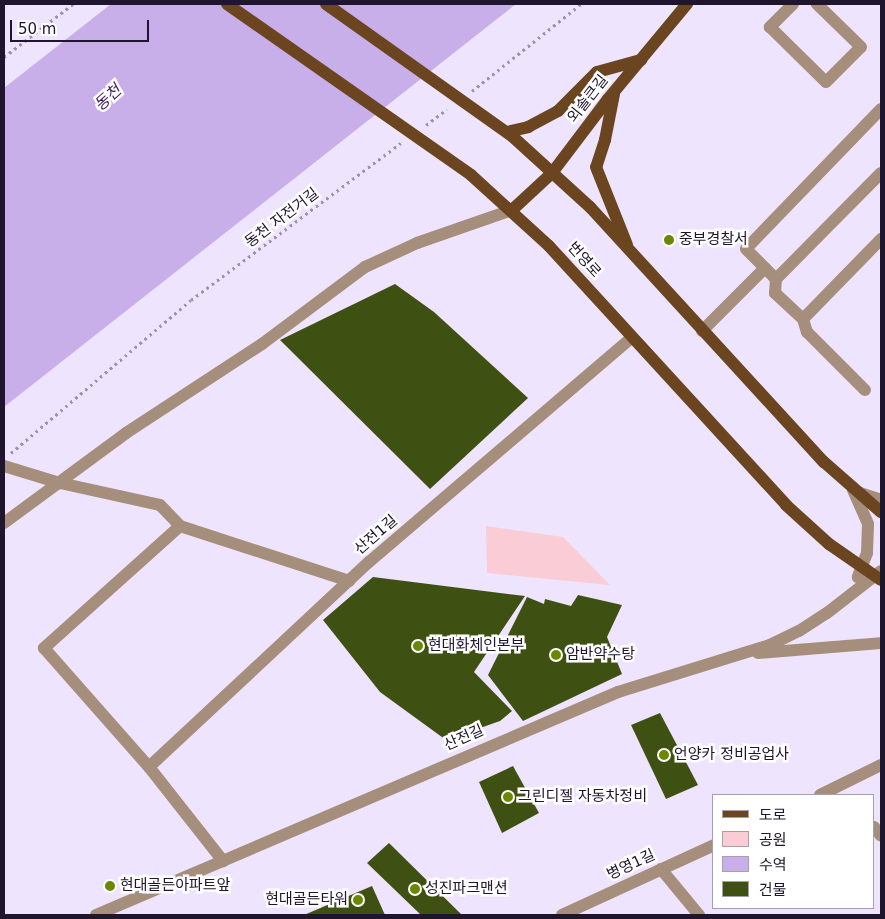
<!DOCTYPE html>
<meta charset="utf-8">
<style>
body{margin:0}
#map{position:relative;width:885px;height:919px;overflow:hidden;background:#efe4fe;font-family:"DejaVu Sans","Noto Sans KR",sans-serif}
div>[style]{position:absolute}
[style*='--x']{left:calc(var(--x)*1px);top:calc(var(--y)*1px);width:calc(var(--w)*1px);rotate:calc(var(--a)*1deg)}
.green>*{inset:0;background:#f9ccd6}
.water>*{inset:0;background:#c8afea}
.building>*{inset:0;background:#3f5112}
.path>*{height:3px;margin-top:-1.5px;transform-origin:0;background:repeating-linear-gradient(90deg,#9d92ab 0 2.5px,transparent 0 6.5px)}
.minor>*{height:12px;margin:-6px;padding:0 6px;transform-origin:6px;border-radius:6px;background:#a58f7c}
.major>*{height:12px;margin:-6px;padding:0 6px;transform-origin:6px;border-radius:6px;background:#6a451f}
.major-bridge>*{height:12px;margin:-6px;padding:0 6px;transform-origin:6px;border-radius:6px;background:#6a451f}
.dots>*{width:14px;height:14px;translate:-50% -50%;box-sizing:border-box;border:2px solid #fff;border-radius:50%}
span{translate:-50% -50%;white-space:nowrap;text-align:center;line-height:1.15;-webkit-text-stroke:5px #fff;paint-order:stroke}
.street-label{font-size:15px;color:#1f152c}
.poi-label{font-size:15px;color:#1f152c}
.left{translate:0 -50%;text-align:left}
.right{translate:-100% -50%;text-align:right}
.water-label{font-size:16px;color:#421f63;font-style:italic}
.frame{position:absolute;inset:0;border:5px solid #1f152c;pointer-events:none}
.legend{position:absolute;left:712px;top:794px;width:162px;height:115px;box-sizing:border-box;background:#fff;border:1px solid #a5a1ab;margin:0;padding:6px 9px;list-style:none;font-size:15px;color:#1f152c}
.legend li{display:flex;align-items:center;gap:10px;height:25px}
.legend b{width:25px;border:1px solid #a5a1ab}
.scale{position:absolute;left:10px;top:20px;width:139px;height:22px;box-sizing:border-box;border:2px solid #1f152c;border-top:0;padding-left:6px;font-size:15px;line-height:18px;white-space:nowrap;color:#1f152c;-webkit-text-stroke:4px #fff;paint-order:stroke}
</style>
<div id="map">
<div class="green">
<div style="clip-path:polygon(486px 526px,563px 537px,610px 585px,487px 573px)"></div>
</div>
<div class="water">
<div style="clip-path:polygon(111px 4px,516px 4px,4px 407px,4px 88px)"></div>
</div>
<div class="building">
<div style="clip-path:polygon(395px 284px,434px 312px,528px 398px,430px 489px,280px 340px)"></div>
<div style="clip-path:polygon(373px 577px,525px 596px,474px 672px,512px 711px,500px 721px,446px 740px,380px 692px,323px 620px)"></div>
<div style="clip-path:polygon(578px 595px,622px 605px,607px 637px,622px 674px,523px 721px,488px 675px,527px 597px,544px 604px,545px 599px,571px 606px)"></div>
<div style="clip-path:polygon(660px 713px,698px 785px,666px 799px,631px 725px)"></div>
<div style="clip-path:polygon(513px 766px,539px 813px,502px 833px,479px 782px)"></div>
<div style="clip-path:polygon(389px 843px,462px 915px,421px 915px,367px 863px)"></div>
<div style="clip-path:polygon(372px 886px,385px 915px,304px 915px)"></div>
</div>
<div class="path">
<div style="--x:4;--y:57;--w:87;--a:-37.5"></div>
<div style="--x:472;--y:91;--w:139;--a:-38.6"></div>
<div style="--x:426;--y:125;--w:26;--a:-37"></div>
<div style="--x:11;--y:453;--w:236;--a:-40.4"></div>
<div style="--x:191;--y:300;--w:262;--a:-36.8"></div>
</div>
<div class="minor">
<div style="--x:793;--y:4;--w:33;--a:135"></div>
<div style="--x:770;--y:27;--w:78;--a:44.5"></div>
<div style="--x:826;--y:82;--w:49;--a:-45"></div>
<div style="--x:861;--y:47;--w:62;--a:-135.7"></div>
<div style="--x:881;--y:109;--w:194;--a:134"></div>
<div style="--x:746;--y:249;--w:42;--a:45"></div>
<div style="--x:776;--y:279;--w:149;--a:-45.3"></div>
<div style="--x:776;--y:279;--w:14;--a:94"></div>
<div style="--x:775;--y:293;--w:38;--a:43"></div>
<div style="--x:803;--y:319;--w:112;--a:-45.7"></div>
<div style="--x:803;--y:319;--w:14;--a:73"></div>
<div style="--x:807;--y:332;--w:82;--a:45"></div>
<div style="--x:702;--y:331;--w:89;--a:-45"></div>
<div style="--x:4;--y:466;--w:59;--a:16.9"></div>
<div style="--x:60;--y:483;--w:102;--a:12.4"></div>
<div style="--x:160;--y:505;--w:29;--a:46"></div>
<div style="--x:180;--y:526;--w:183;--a:138.1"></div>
<div style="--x:44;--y:648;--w:159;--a:48.6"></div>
<div style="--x:149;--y:767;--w:120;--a:51.8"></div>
<div style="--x:853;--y:490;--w:37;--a:66"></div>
<div style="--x:868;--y:524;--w:29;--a:92"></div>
<div style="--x:867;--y:553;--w:26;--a:111"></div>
<div style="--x:860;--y:493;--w:22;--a:18"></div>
<div style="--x:4;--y:523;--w:152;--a:-36.4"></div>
<div style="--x:126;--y:433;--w:163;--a:-33.2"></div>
<div style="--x:262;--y:344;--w:129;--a:-36.8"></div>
<div style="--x:365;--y:267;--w:57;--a:-24.8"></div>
<div style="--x:417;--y:243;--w:101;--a:-19.2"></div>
<div style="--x:180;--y:526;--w:178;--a:18"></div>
<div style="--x:758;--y:653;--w:123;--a:-4.6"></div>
<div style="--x:149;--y:767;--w:301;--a:-43"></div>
<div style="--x:369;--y:562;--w:346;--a:-40.5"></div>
<div style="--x:820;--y:795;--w:68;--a:-26.2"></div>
<div style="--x:874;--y:827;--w:11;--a:52"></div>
<div style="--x:661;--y:869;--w:60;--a:50.4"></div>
<div style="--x:96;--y:915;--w:568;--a:-23.13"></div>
<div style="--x:618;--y:692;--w:159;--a:-17.2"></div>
<div style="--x:770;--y:645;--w:32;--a:-26"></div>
<div style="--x:799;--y:631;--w:33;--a:-33"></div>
<div style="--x:827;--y:613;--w:68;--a:-37.9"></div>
<div style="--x:562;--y:915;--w:167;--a:-24.7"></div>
</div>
<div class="major">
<div style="--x:614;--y:94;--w:47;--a:101.1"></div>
<div style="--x:605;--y:140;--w:28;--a:108"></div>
<div style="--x:596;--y:167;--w:84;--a:68.3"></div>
<div style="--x:507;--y:132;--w:22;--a:-13"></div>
<div style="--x:528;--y:127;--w:34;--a:-28"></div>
<div style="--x:558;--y:111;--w:55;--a:-45"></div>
<div style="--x:597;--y:72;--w:46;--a:-15.3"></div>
<div style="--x:513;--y:137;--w:104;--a:42.3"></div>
<div style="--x:590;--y:207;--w:346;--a:47.5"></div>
<div style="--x:824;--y:462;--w:76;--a:41.3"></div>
<div style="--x:471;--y:175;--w:105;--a:42.3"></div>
<div style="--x:549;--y:246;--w:351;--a:47.5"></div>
<div style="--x:786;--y:505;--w:58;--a:42.2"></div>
<div style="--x:829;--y:544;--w:63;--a:34.7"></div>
<div style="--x:512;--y:210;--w:54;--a:-42.8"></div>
<div style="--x:552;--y:173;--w:93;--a:-52.9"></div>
<div style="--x:608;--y:99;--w:124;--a:-50.3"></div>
</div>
<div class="major-bridge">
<div style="--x:227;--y:4;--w:298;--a:35"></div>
<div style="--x:326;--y:4;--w:229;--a:35.4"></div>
</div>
<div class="dots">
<div style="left:669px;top:240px;background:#698800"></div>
<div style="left:418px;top:646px;background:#698800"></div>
<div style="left:556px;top:655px;background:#698800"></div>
<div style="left:664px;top:755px;background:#698800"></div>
<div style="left:508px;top:797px;background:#698800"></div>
<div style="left:110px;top:886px;background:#698800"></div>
<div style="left:415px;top:889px;background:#698800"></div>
<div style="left:358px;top:900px;background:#698800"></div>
</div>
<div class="street-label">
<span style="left:588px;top:99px;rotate:-52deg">외솔큰길</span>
<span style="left:282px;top:218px;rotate:-37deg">동천 자전거길</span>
<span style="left:584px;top:260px;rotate:48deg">번영로</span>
<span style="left:376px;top:535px;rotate:-41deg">산전1길</span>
<span style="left:464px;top:738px;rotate:-24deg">산전길</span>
<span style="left:631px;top:865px;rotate:-25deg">병영1길</span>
</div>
<div class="poi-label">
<span class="left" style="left:679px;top:240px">중부경찰서</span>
<span class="left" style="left:428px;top:646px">현대화체인본부</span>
<span class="left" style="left:566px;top:655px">암반약수탕</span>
<span class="left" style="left:674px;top:755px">언양카 정비공업사</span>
<span class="left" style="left:518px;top:797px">그린디젤 자동차정비</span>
<span class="left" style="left:120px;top:886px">현대골든아파트앞</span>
<span class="left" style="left:425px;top:889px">성진파크맨션</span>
<span class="right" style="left:348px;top:900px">현대골든타워</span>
</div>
<div class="water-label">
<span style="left:108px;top:98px;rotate:-42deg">동천</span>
</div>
<div class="frame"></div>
<ul class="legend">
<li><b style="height:6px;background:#6a451f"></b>도로</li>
<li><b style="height:14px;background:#f9ccd6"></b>공원</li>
<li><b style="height:14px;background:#c8afea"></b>수역</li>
<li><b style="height:14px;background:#3f5112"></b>건물</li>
</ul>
<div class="scale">50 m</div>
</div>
